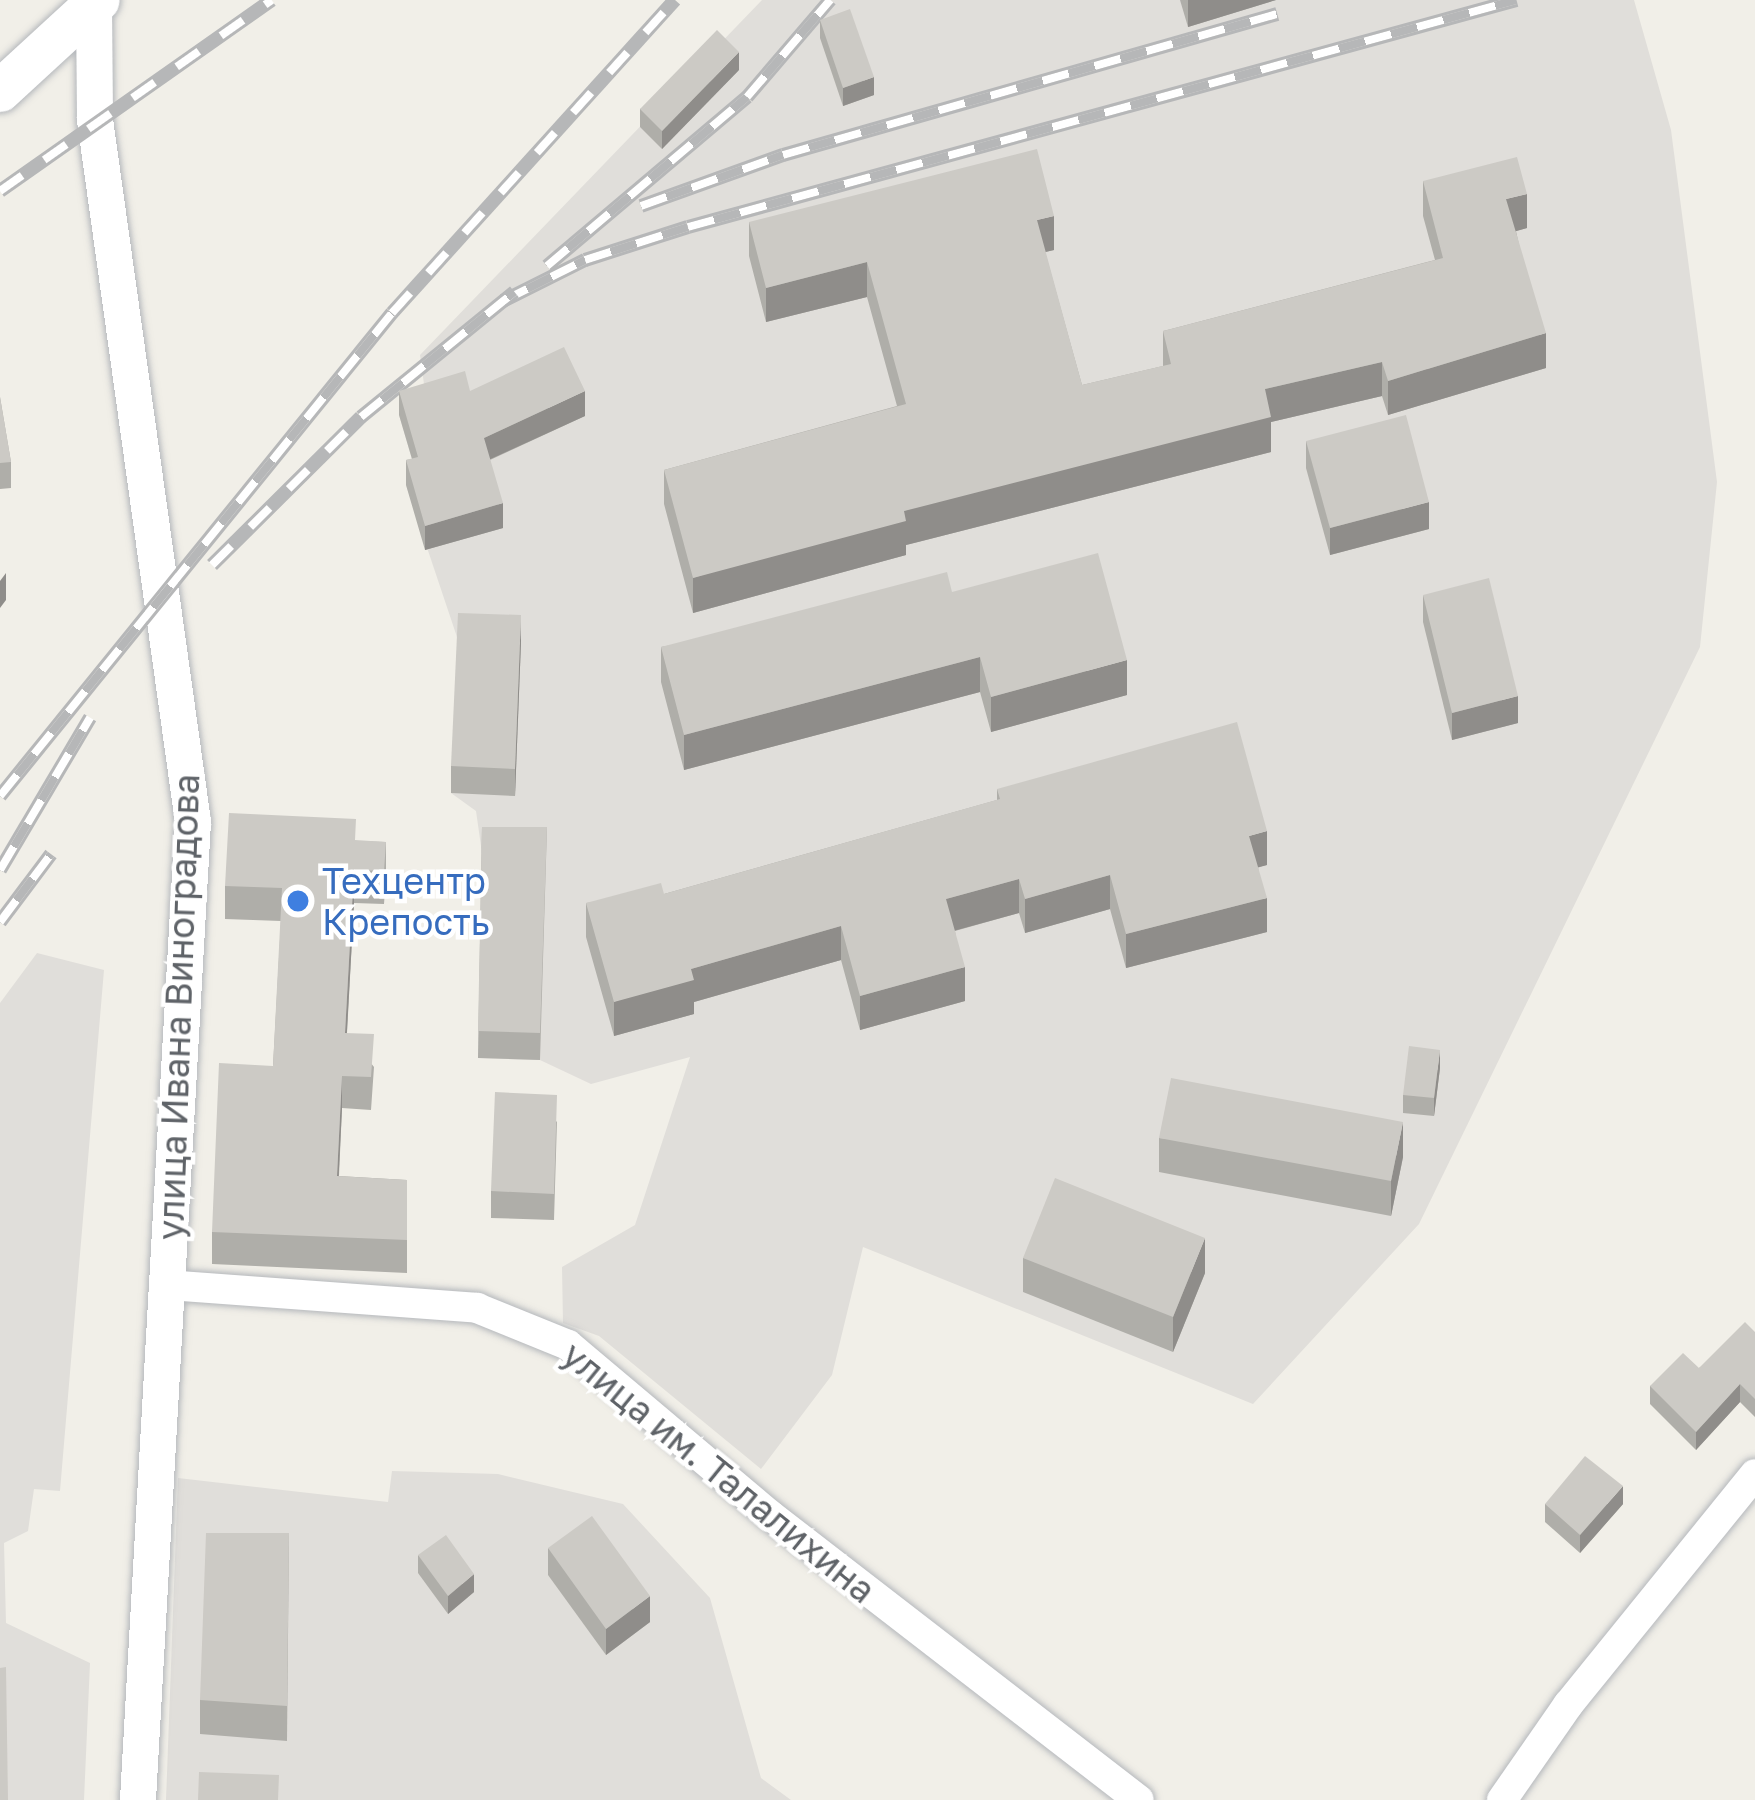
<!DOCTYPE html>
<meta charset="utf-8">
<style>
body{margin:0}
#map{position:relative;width:1755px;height:1800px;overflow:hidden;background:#f1efe8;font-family:"Golos Text",sans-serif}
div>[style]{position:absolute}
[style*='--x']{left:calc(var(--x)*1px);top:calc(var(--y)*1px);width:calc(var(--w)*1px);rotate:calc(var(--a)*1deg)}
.industrial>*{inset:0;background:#e0deda}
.roads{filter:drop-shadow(0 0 3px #b5b8bc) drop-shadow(0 0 3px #b5b8bc)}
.minor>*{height:30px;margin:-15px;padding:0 15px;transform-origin:15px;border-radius:15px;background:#fff}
.tertiary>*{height:36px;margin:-18px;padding:0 18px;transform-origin:18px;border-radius:18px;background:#fff}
.secondary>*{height:42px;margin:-21px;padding:0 21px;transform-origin:21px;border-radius:21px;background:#fff}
.rail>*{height:14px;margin-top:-7px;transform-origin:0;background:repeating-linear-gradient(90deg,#fff 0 27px,#b6b7b8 0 54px);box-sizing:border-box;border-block:3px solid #b6b7b8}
.wall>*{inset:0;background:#afaea9}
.shaded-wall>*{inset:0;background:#8f8d8a}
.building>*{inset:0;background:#cccac5}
.dots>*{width:33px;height:33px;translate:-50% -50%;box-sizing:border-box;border:6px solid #fff;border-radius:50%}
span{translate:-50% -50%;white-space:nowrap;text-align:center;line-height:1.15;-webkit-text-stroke:9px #fff;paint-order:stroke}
.shop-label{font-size:36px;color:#366cbe}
.left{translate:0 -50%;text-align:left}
.street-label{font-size:36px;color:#5f6368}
</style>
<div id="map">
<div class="industrial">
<div style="clip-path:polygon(762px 0,1634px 0,1671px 130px,1717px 482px,1700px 647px,1419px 1224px,1253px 1404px,863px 1247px,832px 1375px,761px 1469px,599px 1336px,563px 1323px,562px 1267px,635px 1225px,690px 1057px,591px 1084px,540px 1060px,478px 1058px,482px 853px,476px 811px,451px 793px,458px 640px,406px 485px,418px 480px,399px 415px,427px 406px,420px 355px)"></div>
<div style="clip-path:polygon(37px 953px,104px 970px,60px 1491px,34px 1489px,28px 1531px,4px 1543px,6px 1623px,90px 1663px,84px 1800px,0 1800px,0 1003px)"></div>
<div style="clip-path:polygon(392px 1471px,498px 1474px,623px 1504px,710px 1598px,761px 1778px,791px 1800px,166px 1800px,178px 1478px,388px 1502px)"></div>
</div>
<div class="roads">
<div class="minor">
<div style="--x:167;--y:1285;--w:311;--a:4.2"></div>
<div style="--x:477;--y:1308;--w:98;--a:22.1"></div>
<div style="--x:568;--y:1345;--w:264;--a:40.1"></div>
<div style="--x:770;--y:1515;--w:466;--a:37.7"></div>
<div style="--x:1502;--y:1800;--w:116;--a:-55.2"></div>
<div style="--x:1568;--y:1705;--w:297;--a:-51"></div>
</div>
<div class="tertiary">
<div style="--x:94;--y:4;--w:116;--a:89.5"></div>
<div style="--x:95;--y:120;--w:709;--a:82.05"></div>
<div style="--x:193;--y:822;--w:980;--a:93.22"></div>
</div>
<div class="secondary">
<div style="--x:0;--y:91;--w:134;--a:-42.6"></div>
</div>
</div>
<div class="rail">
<div style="--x:0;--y:191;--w:332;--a:-35.1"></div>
<div style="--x:641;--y:206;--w:151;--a:-19.8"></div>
<div style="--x:783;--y:155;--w:514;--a:-15.93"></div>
<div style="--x:547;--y:266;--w:262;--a:-40.2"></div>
<div style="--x:747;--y:97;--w:128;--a:-49.4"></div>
<div style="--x:503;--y:301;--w:92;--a:-26.6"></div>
<div style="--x:585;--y:260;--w:108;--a:-17.8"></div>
<div style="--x:688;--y:227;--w:859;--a:-15.33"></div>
<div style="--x:212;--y:565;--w:210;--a:-44.8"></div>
<div style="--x:361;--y:417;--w:198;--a:-39.2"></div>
<div style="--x:0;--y:796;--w:622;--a:-50.94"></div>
<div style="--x:392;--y:313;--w:422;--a:-47.9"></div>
<div style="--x:0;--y:870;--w:177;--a:-59.4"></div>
<div style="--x:0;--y:922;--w:85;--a:-53.1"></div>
</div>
<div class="wall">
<div style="clip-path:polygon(1180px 0,1276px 0,1188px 27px)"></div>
<div style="clip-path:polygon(820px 20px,874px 95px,843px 106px,820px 38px)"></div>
<div style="clip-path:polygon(739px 70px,662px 149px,640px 127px,640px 109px)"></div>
<div style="clip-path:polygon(1423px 181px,1527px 228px,1516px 231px,1546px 368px,1388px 415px,1382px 396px,1271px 422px,1271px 452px,906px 545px,906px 555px,693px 613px,664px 504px,664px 470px,897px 406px,867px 297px,766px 322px,749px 256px,749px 222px,1054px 250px,1045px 252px,1082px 385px,1163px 366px,1163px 331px,1435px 260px,1423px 216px)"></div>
<div style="clip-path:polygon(399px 391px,470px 391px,585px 416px,490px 460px,503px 528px,425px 550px,406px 485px,406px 460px,412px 459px,399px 415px)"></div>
<div style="clip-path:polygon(0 397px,11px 462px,11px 488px,0 489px)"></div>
<div style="clip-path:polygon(1306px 441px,1429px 529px,1330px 555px,1306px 468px)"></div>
<div style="clip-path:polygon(952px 592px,1127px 695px,991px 732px,980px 692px,684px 770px,661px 682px,661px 647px)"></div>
<div style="clip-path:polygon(1423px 595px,1518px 723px,1452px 740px,1423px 622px)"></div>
<div style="clip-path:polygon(521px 642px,515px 796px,451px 793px,451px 766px)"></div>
<div style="clip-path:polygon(997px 789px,1267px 865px,1258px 867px,1267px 932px,1126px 968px,1110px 909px,1025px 933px,1019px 913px,955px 931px,965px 1001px,860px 1030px,841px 960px,694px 1002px,694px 1014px,614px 1036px,586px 937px,586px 903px,664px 894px,997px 800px)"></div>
<div style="clip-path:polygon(482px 827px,547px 827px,540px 1060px,478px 1058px)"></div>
<div style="clip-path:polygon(356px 841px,386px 842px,386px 875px,384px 904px,354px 903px,347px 1033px,374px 1067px,371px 1110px,342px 1108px,339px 1176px,407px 1180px,407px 1273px,212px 1264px,212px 1232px,273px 1066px,281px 921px,225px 919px,225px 886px)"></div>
<div style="clip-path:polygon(1440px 1068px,1434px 1116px,1403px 1113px,1403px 1095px)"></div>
<div style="clip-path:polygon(557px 1121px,554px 1220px,491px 1218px,491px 1191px)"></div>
<div style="clip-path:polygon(1159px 1138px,1403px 1157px,1391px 1216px,1159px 1172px)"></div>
<div style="clip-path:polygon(1023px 1258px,1205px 1273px,1173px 1352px,1023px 1292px)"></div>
<div style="clip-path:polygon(1755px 1332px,1755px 1417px,1740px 1402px,1696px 1450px,1650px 1404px,1650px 1386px,1699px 1368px)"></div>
<div style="clip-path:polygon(1545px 1504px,1623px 1504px,1580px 1553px,1545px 1522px)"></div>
<div style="clip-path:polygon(289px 1533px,287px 1741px,200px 1734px,200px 1700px)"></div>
<div style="clip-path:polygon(548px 1548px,650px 1622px,606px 1655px,548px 1575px)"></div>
<div style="clip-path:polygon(418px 1555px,474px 1592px,448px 1614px,418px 1573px)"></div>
</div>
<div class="shaded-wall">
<div style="clip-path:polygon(1188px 0,1276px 0,1188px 27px)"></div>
<div style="clip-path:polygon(739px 52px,739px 70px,662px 149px,662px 131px)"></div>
<div style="clip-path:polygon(874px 77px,874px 95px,843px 106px,843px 88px)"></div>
<div style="clip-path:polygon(1527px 194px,1527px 228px,1506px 234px,1506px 199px)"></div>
<div style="clip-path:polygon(1054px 216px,1054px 250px,1037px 254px,1037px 220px)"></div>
<div style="clip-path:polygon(867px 262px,867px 297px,766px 322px,766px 288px)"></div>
<div style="clip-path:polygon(1546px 333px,1546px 368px,1388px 415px,1388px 381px)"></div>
<div style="clip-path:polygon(1382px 362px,1382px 396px,1271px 422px,1271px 452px,906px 545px,906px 555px,693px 613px,693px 578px,904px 511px,1265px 389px)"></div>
<div style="clip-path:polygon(585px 391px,585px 416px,484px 462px,484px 438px)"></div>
<div style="clip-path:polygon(1429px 502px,1429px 529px,1330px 555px,1330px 528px)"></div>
<div style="clip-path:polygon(503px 503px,503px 528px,425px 550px,425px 526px)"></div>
<div style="clip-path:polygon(6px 573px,6px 600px,0 608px,0 581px)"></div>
<div style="clip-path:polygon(521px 615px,521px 642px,515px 796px,515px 769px)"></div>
<div style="clip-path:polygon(980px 657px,980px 692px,684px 770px,684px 735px)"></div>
<div style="clip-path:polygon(1127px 660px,1127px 695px,991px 732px,991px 697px)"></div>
<div style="clip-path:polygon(1518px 696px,1518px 723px,1452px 740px,1452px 713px)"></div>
<div style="clip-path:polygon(1267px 831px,1267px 865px,1249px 870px,1249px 836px)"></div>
<div style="clip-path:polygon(354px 870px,354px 903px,345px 1066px,345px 1033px)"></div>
<div style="clip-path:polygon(1110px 875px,1110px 909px,1025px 933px,1025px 899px)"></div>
<div style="clip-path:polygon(1019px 879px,1019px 913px,946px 933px,946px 899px)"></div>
<div style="clip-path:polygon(1267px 898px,1267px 932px,1126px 968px,1126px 934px)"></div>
<div style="clip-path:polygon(841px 926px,841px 960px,694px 1002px,694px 1014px,614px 1036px,614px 1002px,691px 969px)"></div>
<div style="clip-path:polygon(965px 967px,965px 1001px,860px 1030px,860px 996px)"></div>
<div style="clip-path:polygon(1440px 1050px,1440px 1068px,1434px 1116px,1434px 1098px)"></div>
<div style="clip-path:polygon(342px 1076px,342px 1108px,337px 1209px,337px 1176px)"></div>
<div style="clip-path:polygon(1403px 1122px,1403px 1157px,1391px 1216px,1391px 1181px)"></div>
<div style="clip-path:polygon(1205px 1238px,1205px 1273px,1173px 1352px,1173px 1317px)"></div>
<div style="clip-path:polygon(1740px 1384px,1740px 1402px,1696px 1450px,1696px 1432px)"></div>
<div style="clip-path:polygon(1623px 1486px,1623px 1504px,1580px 1553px,1580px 1535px)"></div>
<div style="clip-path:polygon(474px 1574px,474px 1592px,448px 1614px,448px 1596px)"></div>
<div style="clip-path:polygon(650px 1596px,650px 1622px,606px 1655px,606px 1629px)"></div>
</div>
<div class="building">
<div style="clip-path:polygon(850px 9px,874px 77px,843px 88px,820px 20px)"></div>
<div style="clip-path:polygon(717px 30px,739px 52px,662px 131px,640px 109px)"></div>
<div style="clip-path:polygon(1037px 149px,1054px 216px,1037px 220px,1082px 385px,1171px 364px,1163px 331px,1443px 258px,1423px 181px,1517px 157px,1527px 194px,1506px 199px,1546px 333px,1388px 381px,1382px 362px,1265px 389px,1271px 417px,904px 511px,906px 521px,693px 578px,664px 470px,906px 404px,867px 262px,766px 288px,749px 222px)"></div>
<div style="clip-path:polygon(564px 347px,585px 391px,484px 438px,503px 503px,425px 526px,406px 460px,418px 457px,399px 391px,465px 371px,470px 391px)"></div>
<div style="clip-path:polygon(0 397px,11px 462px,0 463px)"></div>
<div style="clip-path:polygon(1406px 415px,1429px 502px,1330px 528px,1306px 441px)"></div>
<div style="clip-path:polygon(1098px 553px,1127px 660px,991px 697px,980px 657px,684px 735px,661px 647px,947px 572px,952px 592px)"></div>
<div style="clip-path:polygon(1489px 578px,1518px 696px,1452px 713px,1423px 595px)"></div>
<div style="clip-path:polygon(458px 613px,521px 615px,515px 769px,451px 766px)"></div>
<div style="clip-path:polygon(1237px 722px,1267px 831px,1249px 836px,1267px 898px,1126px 934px,1110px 875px,1025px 899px,1019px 879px,946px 899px,965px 967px,860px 996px,841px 926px,691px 969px,694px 980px,614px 1002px,586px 903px,661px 883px,664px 894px,1000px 799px,997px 789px)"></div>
<div style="clip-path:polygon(229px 813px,356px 819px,355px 840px,386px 842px,384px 871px,354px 870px,345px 1033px,374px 1034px,371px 1077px,342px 1076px,337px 1176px,407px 1180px,407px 1240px,212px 1232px,219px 1063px,273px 1066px,282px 888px,225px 886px)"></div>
<div style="clip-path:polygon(482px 827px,547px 827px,540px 1033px,478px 1031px)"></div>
<div style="clip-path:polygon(1409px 1046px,1440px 1050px,1434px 1098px,1403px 1095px)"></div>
<div style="clip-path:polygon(1171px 1078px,1403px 1122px,1391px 1181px,1159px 1138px)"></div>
<div style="clip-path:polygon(495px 1092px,557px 1095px,554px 1194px,491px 1191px)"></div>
<div style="clip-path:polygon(1055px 1178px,1205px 1238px,1173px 1317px,1023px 1258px)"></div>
<div style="clip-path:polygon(1745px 1322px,1755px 1332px,1755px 1399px,1740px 1384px,1696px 1432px,1650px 1386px,1683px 1353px,1699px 1368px)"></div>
<div style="clip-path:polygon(1585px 1456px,1623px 1486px,1580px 1535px,1545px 1504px)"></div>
<div style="clip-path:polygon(592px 1516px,650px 1596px,606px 1629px,548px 1548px)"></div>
<div style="clip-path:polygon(206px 1533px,289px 1533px,287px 1706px,200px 1700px)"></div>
<div style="clip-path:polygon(446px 1535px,474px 1574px,448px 1596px,418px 1555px)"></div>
<div style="clip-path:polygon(6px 1667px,8px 1800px,0 1800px,0 1668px)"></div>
<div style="clip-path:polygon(199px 1772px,279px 1775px,278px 1800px,198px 1800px)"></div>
</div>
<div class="dots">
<div style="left:298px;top:901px;background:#3f7fe0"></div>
</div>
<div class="shop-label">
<span class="left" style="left:322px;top:901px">Техцентр<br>Крепость</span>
</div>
<div class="street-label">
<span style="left:178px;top:1007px;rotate:-88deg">улица Ивана Виноградова</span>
<span style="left:719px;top:1472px;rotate:39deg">улица им. Талалихина</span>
</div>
</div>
